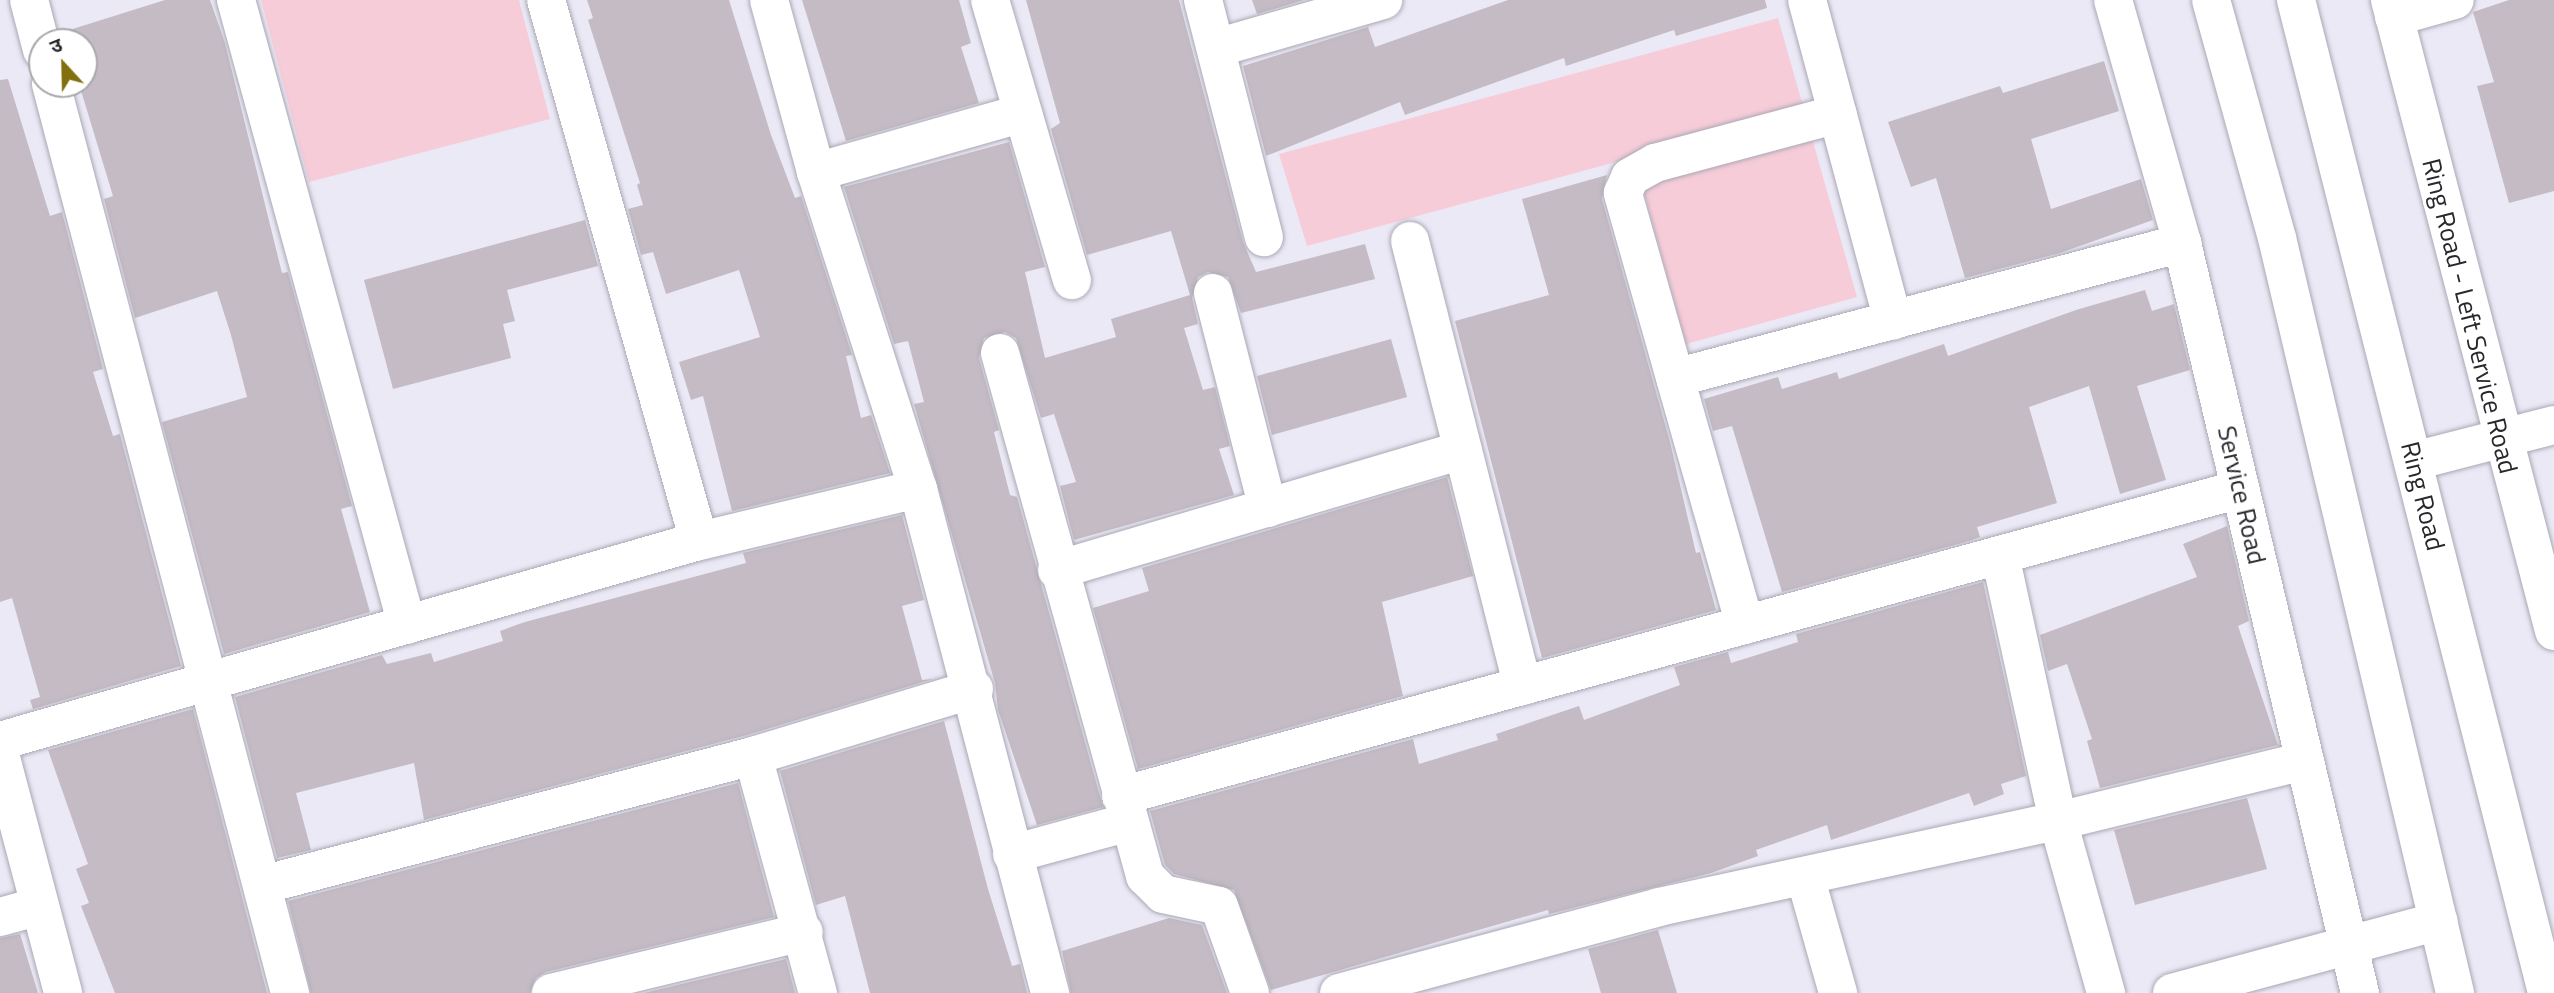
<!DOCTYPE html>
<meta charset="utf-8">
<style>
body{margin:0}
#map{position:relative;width:2554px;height:993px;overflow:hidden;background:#ebe9f6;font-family:"Titillium Web","Noto Sans Devanagari",sans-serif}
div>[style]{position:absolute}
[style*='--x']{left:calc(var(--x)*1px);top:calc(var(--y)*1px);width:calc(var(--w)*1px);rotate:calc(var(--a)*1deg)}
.green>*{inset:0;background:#f7ccd9}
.building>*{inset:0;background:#c4bbc4}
.roads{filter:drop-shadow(0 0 2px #aaa8b4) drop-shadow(0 0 2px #aaa8b4)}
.minor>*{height:38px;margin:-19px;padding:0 19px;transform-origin:19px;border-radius:19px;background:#fff}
.secondary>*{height:38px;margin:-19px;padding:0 19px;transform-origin:19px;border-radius:19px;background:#fff}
span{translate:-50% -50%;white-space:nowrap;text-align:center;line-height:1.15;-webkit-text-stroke:6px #fff;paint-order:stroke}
.street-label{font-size:26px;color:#28272c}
.north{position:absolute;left:28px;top:28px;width:70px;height:70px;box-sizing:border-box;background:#fff;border:2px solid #a9a9ab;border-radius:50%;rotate:338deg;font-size:19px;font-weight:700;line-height:28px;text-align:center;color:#28272c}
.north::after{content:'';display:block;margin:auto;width:24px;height:32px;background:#826f0d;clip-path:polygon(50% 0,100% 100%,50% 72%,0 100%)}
</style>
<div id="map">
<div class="green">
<div style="clip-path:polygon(261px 0,519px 0,550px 119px,309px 182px)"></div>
<div style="clip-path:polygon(1778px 18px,1857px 297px,1686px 344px,1634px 157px,1307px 246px,1279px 154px)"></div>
</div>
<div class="building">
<div style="clip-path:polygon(165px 0,210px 0,225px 43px,282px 273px,288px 272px,352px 506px,341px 509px,370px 612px,224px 654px,162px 422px,247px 397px,231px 335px,217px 291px,135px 318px,104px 199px,113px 196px,79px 84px,84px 84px,84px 42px,66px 42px,63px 32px)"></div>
<div style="clip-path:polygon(587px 0,729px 0,771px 135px,795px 198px,801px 196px,852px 355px,846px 356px,861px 418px,871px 415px,890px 473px,732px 511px,703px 396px,691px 400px,679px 362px,760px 337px,739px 270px,666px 294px,653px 252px,641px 255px,628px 209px,643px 205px,637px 185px,640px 183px,588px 20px,593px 18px)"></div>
<div style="clip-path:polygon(802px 0,959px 0,971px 43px,961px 47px,979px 103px,846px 141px)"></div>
<div style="clip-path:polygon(1026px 0,1179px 0,1243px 242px,1256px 272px,1365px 244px,1375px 279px,1241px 313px,1228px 277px,1208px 272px,1198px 277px,1192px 298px,1198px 324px,1184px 328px,1203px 390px,1215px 387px,1230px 446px,1219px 449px,1234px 495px,1074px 540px,1060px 486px,1076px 482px,1054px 414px,1041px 418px,1016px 338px,1005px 332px,984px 338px,979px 358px,999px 430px,994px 432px,1010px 495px,1017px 497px,1103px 807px,1037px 825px,998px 710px,995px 683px,914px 404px,924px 402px,908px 341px,894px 344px,844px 187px,1009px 142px,1045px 267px,1025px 272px,1045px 358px,1116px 337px,1111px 319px,1190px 295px,1171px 231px,1087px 255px,1051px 129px,1060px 123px)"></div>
<div style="clip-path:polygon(1252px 0,1304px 0,1257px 14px)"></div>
<div style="clip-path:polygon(1508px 0,1765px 0,1767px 8px,1676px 36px,1674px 30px,1566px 66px,1564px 58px,1405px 115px,1400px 102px,1266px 156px,1243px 66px,1368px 27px,1375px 47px)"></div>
<div style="clip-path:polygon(2509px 0,2554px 0,2554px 191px,2509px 203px,2477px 86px,2494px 82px,2473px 12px)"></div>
<div style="clip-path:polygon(2104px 61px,2119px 111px,2031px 139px,2051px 209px,2141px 179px,2153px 220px,2060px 253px,1965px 278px,1936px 178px,1911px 187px,1888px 122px,2000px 86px,2003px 93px)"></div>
<div style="clip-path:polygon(8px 79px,50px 216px,62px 212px,103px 369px,93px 372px,113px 436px,120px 434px,181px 666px,33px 709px,30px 700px,40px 697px,12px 598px,0 602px,0 80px)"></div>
<div style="clip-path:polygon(1607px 175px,1602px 199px,1670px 442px,1696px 553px,1700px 552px,1716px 610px,1542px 658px,1455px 321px,1549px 295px,1522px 199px)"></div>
<div style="clip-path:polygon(585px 220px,598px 266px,507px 290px,515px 321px,503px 324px,511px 358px,393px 389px,364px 280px)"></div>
<div style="clip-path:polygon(2145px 290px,2152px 311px,2174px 304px,2190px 370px,2137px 386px,2166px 480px,2120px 494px,2089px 386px,2029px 407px,2057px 503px,1977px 527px,1980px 537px,1969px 541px,1782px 592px,1732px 426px,1713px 431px,1704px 399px,1778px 377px,1782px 389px,1837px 372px,1839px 379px,1944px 344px,1948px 356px,2076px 310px)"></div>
<div style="clip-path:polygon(1391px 339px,1407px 397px,1272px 435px,1257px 376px)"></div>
<div style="clip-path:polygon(1447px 477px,1473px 576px,1382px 602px,1403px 696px,1138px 769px,1093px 608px,1149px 591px,1142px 568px)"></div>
<div style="clip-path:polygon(902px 515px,924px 600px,902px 606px,922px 680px,933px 679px,747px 735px,424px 820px,414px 763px,296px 793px,311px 850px,277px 858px,235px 697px,382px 655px,387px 664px,431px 653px,434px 662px,503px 641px,500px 631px,525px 622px,746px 563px,743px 553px)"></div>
<div style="clip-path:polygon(2227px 526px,2249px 621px,2238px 626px,2278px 745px,2100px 788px,2087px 741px,2092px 739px,2067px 664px,2048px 671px,2040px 635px,2197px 577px,2183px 544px)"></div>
<div style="clip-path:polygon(1983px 582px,2026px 776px,2001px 784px,2004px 794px,1974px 806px,1969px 793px,1831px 840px,1827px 825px,1756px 850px,1758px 856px,1711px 873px,1549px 914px,1548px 910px,1271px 990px,1234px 890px,1174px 874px,1165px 865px,1150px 811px,1413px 739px,1419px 764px,1498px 740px,1496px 734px,1579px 706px,1584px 720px,1680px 685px,1674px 667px,1728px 652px,1731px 663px,1798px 642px,1796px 634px)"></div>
<div style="clip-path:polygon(193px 709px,267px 993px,115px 993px,81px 906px,89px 903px,76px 869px,88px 864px,48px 750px)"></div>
<div style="clip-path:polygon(944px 721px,988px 889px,1012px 966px,1020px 964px,1027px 993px,870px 993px,845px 896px,816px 905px,780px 771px)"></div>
<div style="clip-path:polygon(738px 783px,774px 917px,546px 972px,536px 978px,530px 993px,311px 993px,288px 901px)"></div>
<div style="clip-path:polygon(2247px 798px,2267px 869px,2135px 905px,2114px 830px)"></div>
<div style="clip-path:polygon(1169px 918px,1202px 925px,1227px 993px,1071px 993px,1062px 951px)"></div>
<div style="clip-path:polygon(1658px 930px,1677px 993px,1601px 993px,1588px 949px)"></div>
<div style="clip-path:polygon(20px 934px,38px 993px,0 993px,0 938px)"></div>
<div style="clip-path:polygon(786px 959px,795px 993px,644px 993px)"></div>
</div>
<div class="roads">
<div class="minor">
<div style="--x:29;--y:0;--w:52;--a:75.4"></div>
<div style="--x:236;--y:0;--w:648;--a:74.7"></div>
<div style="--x:546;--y:0;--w:562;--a:74.21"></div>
<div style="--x:769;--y:0;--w:178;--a:74.7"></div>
<div style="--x:816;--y:172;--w:333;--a:72.2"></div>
<div style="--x:918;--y:489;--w:521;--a:75.32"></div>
<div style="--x:990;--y:0;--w:292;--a:73.7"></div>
<div style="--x:1203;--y:0;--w:245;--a:75.6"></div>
<div style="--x:1807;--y:0;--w:332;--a:75"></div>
<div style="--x:2113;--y:0;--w:253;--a:74.1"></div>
<div style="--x:2182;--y:243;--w:771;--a:76.65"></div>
<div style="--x:2390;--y:0;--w:652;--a:75.43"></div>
<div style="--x:2394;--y:17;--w:63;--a:-15.6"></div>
<div style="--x:1216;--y:48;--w:174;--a:-16"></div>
<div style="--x:51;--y:84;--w:940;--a:75.27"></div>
<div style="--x:816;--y:172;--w:215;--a:-15.9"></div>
<div style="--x:1410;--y:241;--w:459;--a:75.8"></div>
<div style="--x:1213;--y:293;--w:222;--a:75.7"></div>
<div style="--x:1000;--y:353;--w:543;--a:74.5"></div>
<div style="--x:1145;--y:876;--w:25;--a:45"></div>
<div style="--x:1163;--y:894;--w:57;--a:12.1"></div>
<div style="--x:1219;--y:906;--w:92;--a:70.4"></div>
<div style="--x:1675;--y:378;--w:525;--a:-14.91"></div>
<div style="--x:2414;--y:461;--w:145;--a:-14.4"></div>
<div style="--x:2000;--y:555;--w:272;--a:77.7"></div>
<div style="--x:2058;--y:821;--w:179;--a:74.4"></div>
<div style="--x:1057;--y:570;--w:423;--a:-16.5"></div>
<div style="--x:1745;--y:625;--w:449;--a:-105.8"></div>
<div style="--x:1623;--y:193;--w:17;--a:-66"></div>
<div style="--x:1630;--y:177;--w:29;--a:-29"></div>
<div style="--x:1655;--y:163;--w:189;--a:-15"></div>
<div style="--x:0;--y:741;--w:727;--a:-15.97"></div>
<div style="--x:699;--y:541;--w:225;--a:-13.4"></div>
<div style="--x:0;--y:754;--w:247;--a:75.2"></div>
<div style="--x:753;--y:756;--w:246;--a:74.7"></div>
<div style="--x:1121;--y:796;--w:1160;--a:-15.34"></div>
<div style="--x:1012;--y:854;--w:121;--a:-15.3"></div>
<div style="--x:1805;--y:876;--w:122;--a:74.2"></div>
<div style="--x:262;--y:885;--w:508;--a:-14.72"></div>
<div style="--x:753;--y:756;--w:231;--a:-16.9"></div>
<div style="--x:0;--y:917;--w:41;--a:-15.4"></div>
<div style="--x:551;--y:993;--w:260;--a:-13.6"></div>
<div style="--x:1339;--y:993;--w:331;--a:-15"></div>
<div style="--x:1659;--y:907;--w:408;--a:-12.2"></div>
<div style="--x:2058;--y:821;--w:254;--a:-13.7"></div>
<div style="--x:2172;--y:993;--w:276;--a:-15.1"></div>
</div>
<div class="secondary">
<div style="--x:2211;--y:0;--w:247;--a:74.5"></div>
<div style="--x:2277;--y:238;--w:776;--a:76.73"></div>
<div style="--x:2296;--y:0;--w:1024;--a:75.81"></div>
</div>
</div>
<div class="street-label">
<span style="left:2470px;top:316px;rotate:76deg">Ring Road - Left Service Road</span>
<span style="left:2242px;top:495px;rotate:77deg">Service Road</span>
<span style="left:2423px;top:496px;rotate:76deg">Ring Road</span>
</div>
<div class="north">उ</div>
</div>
